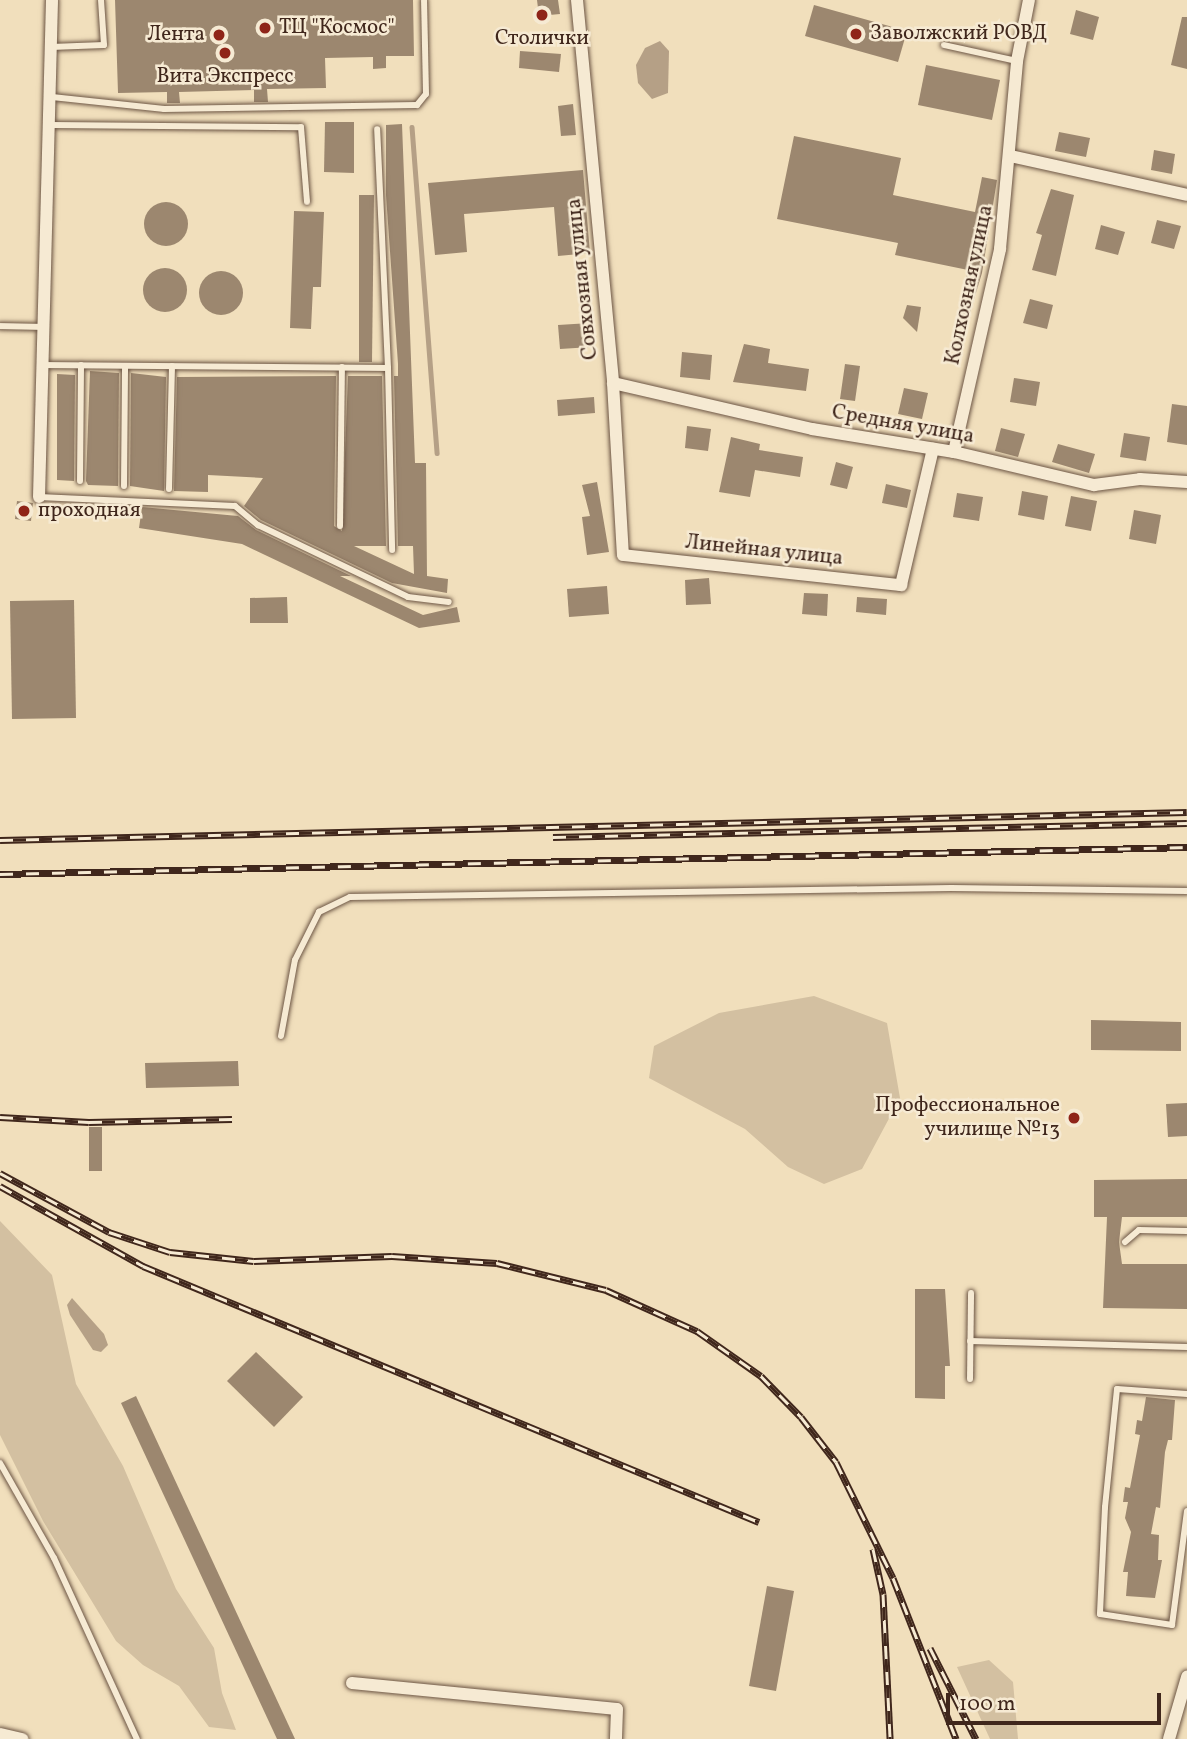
<!DOCTYPE html>
<meta charset="utf-8">
<style>
body{margin:0}
#map{position:relative;width:1187px;height:1739px;overflow:hidden;background:#f1dfbc;font-family:Vollkorn,serif}
div>[style]{position:absolute}
[style*='--x']{left:calc(var(--x)*1px);top:calc(var(--y)*1px);width:calc(var(--w)*1px);rotate:calc(var(--a)*1deg)}
.green>*{inset:0;background:#d3c0a1}
.water>*{inset:0;background:#b5a086}
.stream>*{height:4.5px;margin:-2.25px;padding:0 2.25px;transform-origin:2.25px;border-radius:2.25px;background:#b5a086}
.building>*{inset:0;background:#9c876f}
.round{border-radius:50%}
.roads{filter:drop-shadow(0 0 2px #6c5544) drop-shadow(0 0 2px #6c5544)}
.lane>*{height:6px;margin:-3px;padding:0 3px;transform-origin:3px;border-radius:3px;background:#f6ead3}
.street>*{height:12px;margin:-6px;padding:0 6px;transform-origin:6px;border-radius:6px;background:#f6ead3}
.rail>*{height:7px;margin-top:-3.5px;transform-origin:0;background:repeating-linear-gradient(90deg,#f6ead3 0 13px,#40271c 0 26px);box-sizing:border-box;border-block:2px solid #40271c}
.dots>*{width:19px;height:19px;translate:-50% -50%;box-sizing:border-box;border:4px solid #f6ead3;border-radius:50%}
span{translate:-50% -50%;white-space:nowrap;text-align:center;line-height:1.15;-webkit-text-stroke:5px #f6ead3;paint-order:stroke}
.poi-label{font-size:21px;color:#40271c}
.left{translate:0 -50%;text-align:left}
.right{translate:-100% -50%;text-align:right}
.street-label{font-size:21px;color:#40271c}
.scale{position:absolute;left:946px;top:1693px;width:215px;height:32px;box-sizing:border-box;border:4px solid #40271c;border-top:0;padding-left:9px;font-size:21px;line-height:24px;white-space:nowrap;color:#40271c;-webkit-text-stroke:5px #f6ead3;paint-order:stroke}
</style>
<div id="map">
<div class="green">
<div style="clip-path:polygon(814px 996px,887px 1023px,900px 1098px,862px 1169px,824px 1184px,788px 1167px,745px 1129px,649px 1078px,654px 1046px,719px 1013px)"></div>
<div style="clip-path:polygon(0 1221px,52px 1275px,76px 1384px,123px 1466px,176px 1589px,214px 1648px,222px 1693px,236px 1730px,209px 1727px,179px 1686px,143px 1665px,116px 1641px,43px 1521px,0 1435px)"></div>
<div style="clip-path:polygon(989px 1660px,1013px 1682px,1018px 1739px,990px 1739px,957px 1667px)"></div>
</div>
<div class="water">
<div style="clip-path:polygon(660px 41px,669px 51px,668px 93px,652px 99px,638px 83px,636px 65px,645px 48px)"></div>
<div style="clip-path:polygon(72px 1298px,104px 1334px,108px 1345px,101px 1352px,93px 1350px,70px 1315px,67px 1305px)"></div>
</div>
<div class="stream">
<div style="--x:412;--y:127;--w:327;--a:85.6"></div>
</div>
<div class="building">
<div style="clip-path:polygon(115px 0,413px 0,414px 56px,386px 56px,386px 68px,373px 69px,373px 57px,325px 58px,326px 88px,267px 89px,268px 102px,254px 102px,254px 90px,179px 92px,180px 103px,167px 103px,167px 92px,118px 93px)"></div>
<div style="clip-path:polygon(537px 0,558px 0,560px 14px,539px 16px)"></div>
<div style="clip-path:polygon(814px 5px,907px 31px,898px 62px,805px 36px)"></div>
<div style="clip-path:polygon(1076px 10px,1099px 17px,1093px 40px,1070px 34px)"></div>
<div style="clip-path:polygon(1182px 17px,1187px 17px,1187px 69px,1171px 65px)"></div>
<div style="clip-path:polygon(520px 51px,561px 54px,559px 72px,519px 68px)"></div>
<div style="clip-path:polygon(926px 65px,1000px 80px,992px 120px,918px 105px)"></div>
<div style="clip-path:polygon(573px 104px,576px 135px,561px 136px,558px 106px)"></div>
<div style="clip-path:polygon(325px 122px,354px 122px,354px 173px,324px 172px)"></div>
<div style="clip-path:polygon(402px 124px,415px 463px,426px 463px,427px 576px,448px 579px,447px 593px,392px 583px,261px 520px,244px 506px,263px 478px,208px 475px,208px 492px,174px 491px,177px 377px,336px 376px,334px 526px,342px 531px,348px 376px,382px 376px,386px 546px,354px 546px,414px 574px,413px 546px,398px 546px,394px 376px,398px 376px,398px 364px,386px 195px,386px 125px)"></div>
<div style="clip-path:polygon(1059px 132px,1090px 138px,1086px 157px,1055px 151px)"></div>
<div style="clip-path:polygon(794px 136px,901px 158px,893px 195px,975px 212px,982px 177px,997px 180px,982px 273px,969px 316px,958px 313px,968px 270px,895px 255px,898px 243px,777px 219px)"></div>
<div style="clip-path:polygon(1154px 150px,1175px 154px,1172px 174px,1151px 170px)"></div>
<div style="clip-path:polygon(583px 170px,590px 253px,558px 256px,554px 207px,464px 214px,467px 252px,435px 255px,428px 183px)"></div>
<div style="clip-path:polygon(1051px 189px,1074px 195px,1056px 276px,1032px 270px,1042px 235px,1036px 233px)"></div>
<div style="clip-path:polygon(359px 195px,374px 195px,372px 362px,359px 362px)"></div>
<div class="round" style="left:144px;top:202px;width:44px;height:44px"></div>
<div style="clip-path:polygon(294px 211px,324px 212px,321px 287px,313px 287px,311px 329px,290px 328px)"></div>
<div style="clip-path:polygon(1157px 220px,1181px 226px,1174px 249px,1151px 243px)"></div>
<div style="clip-path:polygon(1101px 225px,1125px 232px,1118px 255px,1095px 249px)"></div>
<div class="round" style="left:143px;top:268px;width:44px;height:44px"></div>
<div class="round" style="left:199px;top:271px;width:44px;height:44px"></div>
<div style="clip-path:polygon(1030px 299px,1053px 305px,1047px 329px,1023px 323px)"></div>
<div style="clip-path:polygon(907px 305px,921px 307px,917px 332px,903px 318px)"></div>
<div style="clip-path:polygon(590px 323px,591px 347px,560px 349px,558px 325px)"></div>
<div style="clip-path:polygon(744px 344px,770px 349px,768px 363px,809px 369px,806px 391px,733px 382px)"></div>
<div style="clip-path:polygon(682px 352px,712px 355px,710px 380px,680px 377px)"></div>
<div style="clip-path:polygon(845px 364px,860px 366px,855px 401px,840px 399px)"></div>
<div style="clip-path:polygon(90px 371px,119px 373px,118px 486px,88px 485px,86px 481px)"></div>
<div style="clip-path:polygon(131px 373px,166px 377px,164px 491px,130px 486px)"></div>
<div style="clip-path:polygon(57px 374px,75px 375px,74px 481px,57px 480px)"></div>
<div style="clip-path:polygon(1014px 378px,1040px 382px,1036px 406px,1010px 402px)"></div>
<div style="clip-path:polygon(904px 388px,928px 393px,922px 419px,898px 414px)"></div>
<div style="clip-path:polygon(594px 397px,595px 413px,558px 416px,557px 400px)"></div>
<div style="clip-path:polygon(1172px 404px,1187px 406px,1187px 445px,1167px 442px)"></div>
<div style="clip-path:polygon(687px 426px,711px 429px,708px 451px,685px 448px)"></div>
<div style="clip-path:polygon(1001px 428px,1025px 434px,1018px 457px,995px 451px)"></div>
<div style="clip-path:polygon(1124px 433px,1150px 437px,1146px 461px,1120px 457px)"></div>
<div style="clip-path:polygon(731px 437px,760px 444px,759px 450px,803px 457px,800px 477px,755px 470px,750px 497px,719px 492px)"></div>
<div style="clip-path:polygon(1058px 444px,1095px 454px,1089px 473px,1052px 462px)"></div>
<div style="clip-path:polygon(836px 462px,853px 467px,847px 489px,830px 485px)"></div>
<div style="clip-path:polygon(597px 482px,609px 552px,587px 555px,582px 517px,590px 516px,582px 485px)"></div>
<div style="clip-path:polygon(886px 484px,911px 490px,907px 508px,882px 503px)"></div>
<div style="clip-path:polygon(1022px 491px,1048px 496px,1044px 520px,1018px 515px)"></div>
<div style="clip-path:polygon(957px 493px,983px 497px,979px 521px,953px 517px)"></div>
<div style="clip-path:polygon(1071px 496px,1097px 501px,1091px 531px,1065px 526px)"></div>
<div style="clip-path:polygon(17px 501px,33px 503px,31px 521px,15px 519px)"></div>
<div style="clip-path:polygon(142px 507px,238px 516px,256px 530px,351px 576px,340px 576px,423px 615px,457px 607px,460px 622px,419px 628px,242px 544px,139px 528px)"></div>
<div style="clip-path:polygon(1134px 510px,1161px 515px,1156px 544px,1129px 539px)"></div>
<div style="clip-path:polygon(709px 578px,711px 604px,686px 605px,685px 580px)"></div>
<div style="clip-path:polygon(607px 586px,609px 614px,569px 617px,567px 589px)"></div>
<div style="clip-path:polygon(804px 593px,828px 594px,827px 616px,802px 614px)"></div>
<div style="clip-path:polygon(287px 597px,288px 623px,250px 623px,250px 598px)"></div>
<div style="clip-path:polygon(857px 597px,887px 599px,886px 615px,856px 612px)"></div>
<div style="clip-path:polygon(74px 600px,76px 718px,12px 719px,10px 601px)"></div>
<div style="clip-path:polygon(1091px 1020px,1181px 1022px,1181px 1051px,1091px 1050px)"></div>
<div style="clip-path:polygon(238px 1061px,239px 1086px,146px 1088px,145px 1063px)"></div>
<div style="clip-path:polygon(1187px 1103px,1187px 1136px,1168px 1137px,1166px 1104px)"></div>
<div style="clip-path:polygon(89px 1127px,102px 1127px,102px 1171px,89px 1171px)"></div>
<div style="clip-path:polygon(1187px 1179px,1187px 1217px,1122px 1217px,1119px 1242px,1122px 1264px,1187px 1264px,1187px 1309px,1103px 1308px,1107px 1217px,1094px 1217px,1094px 1180px)"></div>
<div style="clip-path:polygon(915px 1289px,945px 1289px,950px 1366px,945px 1366px,945px 1399px,915px 1398px)"></div>
<div style="clip-path:polygon(256px 1352px,303px 1397px,274px 1427px,227px 1381px)"></div>
<div style="clip-path:polygon(136px 1396px,295px 1739px,277px 1739px,121px 1403px)"></div>
<div style="clip-path:polygon(1146px 1397px,1175px 1400px,1172px 1440px,1168px 1440px,1165px 1452px,1160px 1508px,1156px 1507px,1151px 1534px,1159px 1535px,1158px 1560px,1162px 1560px,1155px 1598px,1126px 1596px,1128px 1572px,1123px 1572px,1131px 1532px,1125px 1518px,1128px 1502px,1123px 1502px,1125px 1487px,1130px 1488px,1140px 1435px,1135px 1434px,1137px 1420px,1142px 1421px)"></div>
<div style="clip-path:polygon(767px 1586px,794px 1591px,776px 1691px,749px 1686px)"></div>
</div>
<div class="roads">
<div class="lane">
<div style="--x:944;--y:45;--w:75;--a:12.4"></div>
<div style="--x:51;--y:47;--w:53;--a:-2.2"></div>
<div style="--x:104;--y:45;--w:45;--a:-93.8"></div>
<div style="--x:52;--y:97;--w:113;--a:6.1"></div>
<div style="--x:164;--y:109;--w:253;--a:-0.9"></div>
<div style="--x:417;--y:105;--w:14;--a:-51"></div>
<div style="--x:426;--y:94;--w:94;--a:-91.2"></div>
<div style="--x:51;--y:125;--w:250;--a:0.5"></div>
<div style="--x:301;--y:127;--w:75;--a:85.4"></div>
<div style="--x:0;--y:326;--w:43;--a:1.3"></div>
<div style="--x:43;--y:365;--w:345;--a:0.5"></div>
<div style="--x:388;--y:368;--w:239;--a:-92.6"></div>
<div style="--x:388;--y:368;--w:182;--a:88.7"></div>
<div style="--x:80;--y:481;--w:116;--a:-89.5"></div>
<div style="--x:124;--y:486;--w:120;--a:-89.5"></div>
<div style="--x:169;--y:489;--w:123;--a:-88.6"></div>
<div style="--x:39;--y:497;--w:196;--a:2.6"></div>
<div style="--x:235;--y:506;--w:30;--a:40"></div>
<div style="--x:258;--y:525;--w:166;--a:25.6"></div>
<div style="--x:408;--y:597;--w:41;--a:7"></div>
<div style="--x:340;--y:526;--w:159;--a:-89.3"></div>
<div style="--x:281;--y:1036;--w:77;--a:-79.6"></div>
<div style="--x:295;--y:960;--w:54;--a:-63.4"></div>
<div style="--x:319;--y:912;--w:34;--a:-26"></div>
<div style="--x:350;--y:897;--w:601;--a:-0.86"></div>
<div style="--x:951;--y:888;--w:236;--a:0.7"></div>
<div style="--x:1125;--y:1242;--w:18;--a:-41"></div>
<div style="--x:1139;--y:1230;--w:48;--a:1.2"></div>
<div style="--x:970;--y:1341;--w:217;--a:1.6"></div>
<div style="--x:970;--y:1379;--w:86;--a:-89.3"></div>
<div style="--x:1187;--y:1394;--w:70;--a:-175.9"></div>
<div style="--x:1117;--y:1389;--w:119;--a:95.8"></div>
<div style="--x:1105;--y:1507;--w:107;--a:92.7"></div>
<div style="--x:1100;--y:1614;--w:73;--a:8.7"></div>
<div style="--x:1172;--y:1625;--w:115;--a:-82.5"></div>
<div style="--x:0;--y:1463;--w:109;--a:60.4"></div>
<div style="--x:54;--y:1558;--w:199;--a:65.4"></div>
</div>
<div class="street">
<div style="--x:577;--y:0;--w:385;--a:84.6"></div>
<div style="--x:613;--y:383;--w:172;--a:86.7"></div>
<div style="--x:623;--y:555;--w:280;--a:6.2"></div>
<div style="--x:901;--y:585;--w:140;--a:-76.8"></div>
<div style="--x:1010;--y:156;--w:181;--a:12.4"></div>
<div style="--x:613;--y:383;--w:204;--a:13"></div>
<div style="--x:812;--y:429;--w:144;--a:9.2"></div>
<div style="--x:954;--y:452;--w:144;--a:13.3"></div>
<div style="--x:1094;--y:485;--w:46;--a:-7.4"></div>
<div style="--x:1140;--y:479;--w:47;--a:3.7"></div>
<div style="--x:954;--y:452;--w:208;--a:-77.2"></div>
<div style="--x:1000;--y:249;--w:189;--a:-84.8"></div>
<div style="--x:1017;--y:61;--w:62;--a:-78.9"></div>
<div style="--x:39;--y:497;--w:497;--a:-88.5"></div>
<div style="--x:352;--y:1683;--w:266;--a:5.6"></div>
<div style="--x:617;--y:1709;--w:30;--a:92"></div>
<div style="--x:0;--y:1734;--w:23;--a:13"></div>
<div style="--x:1169;--y:1739;--w:65;--a:-73.8"></div>
</div>
</div>
<div class="rail">
<div style="--x:553;--y:837;--w:634;--a:-1.27"></div>
<div style="--x:0;--y:840;--w:1187;--a:-1.35"></div>
<div style="--x:0;--y:874;--w:1187;--a:-1.3"></div>
<div style="--x:0;--y:1117;--w:89;--a:3.2"></div>
<div style="--x:89;--y:1122;--w:143;--a:-1.2"></div>
<div style="--x:0;--y:1173;--w:124;--a:28.4"></div>
<div style="--x:109;--y:1232;--w:64;--a:18.2"></div>
<div style="--x:170;--y:1252;--w:84;--a:6.1"></div>
<div style="--x:254;--y:1261;--w:138;--a:-2.1"></div>
<div style="--x:392;--y:1256;--w:105;--a:3.8"></div>
<div style="--x:497;--y:1263;--w:112;--a:13.9"></div>
<div style="--x:606;--y:1290;--w:100;--a:24.3"></div>
<div style="--x:697;--y:1331;--w:78;--a:35.1"></div>
<div style="--x:761;--y:1376;--w:57;--a:45.7"></div>
<div style="--x:801;--y:1417;--w:57;--a:52.1"></div>
<div style="--x:836;--y:1462;--w:129;--a:63.8"></div>
<div style="--x:893;--y:1578;--w:173;--a:68.6"></div>
<div style="--x:0;--y:1186;--w:164;--a:29.2"></div>
<div style="--x:143;--y:1266;--w:667;--a:22.57"></div>
<div style="--x:873;--y:1549;--w:46;--a:77.5"></div>
<div style="--x:883;--y:1594;--w:145;--a:87.2"></div>
<div style="--x:930;--y:1648;--w:102;--a:63.2"></div>
</div>
<div class="dots">
<div style="left:542px;top:15px;background:#8f2418"></div>
<div style="left:265px;top:28px;background:#8f2418"></div>
<div style="left:856px;top:34px;background:#8f2418"></div>
<div style="left:219px;top:35px;background:#8f2418"></div>
<div style="left:225px;top:53px;background:#8f2418"></div>
<div style="left:24px;top:511px;background:#8f2418"></div>
<div style="left:1074px;top:1118px;background:#8f2418"></div>
</div>
<div class="poi-label">
<span class="left" style="left:279px;top:28px">ТЦ "Космос"</span>
<span class="left" style="left:870px;top:34px">Заволжский РОВД</span>
<span class="right" style="left:205px;top:35px">Лента</span>
<span style="left:542px;top:39px">Столички</span>
<span style="left:225px;top:77px">Вита Экспресс</span>
<span class="left" style="left:38px;top:511px">проходная</span>
<span class="right" style="left:1060px;top:1118px">Профессиональное<br>училище №13</span>
</div>
<div class="street-label">
<span style="left:583px;top:279px;rotate:-96deg">Совхозная улица</span>
<span style="left:970px;top:285px;rotate:-78deg">Колхозная улица</span>
<span style="left:903px;top:425px;rotate:10deg">Средняя улица</span>
<span style="left:764px;top:551px;rotate:6deg">Линейная улица</span>
</div>
<div class="scale">100 m</div>
</div>
